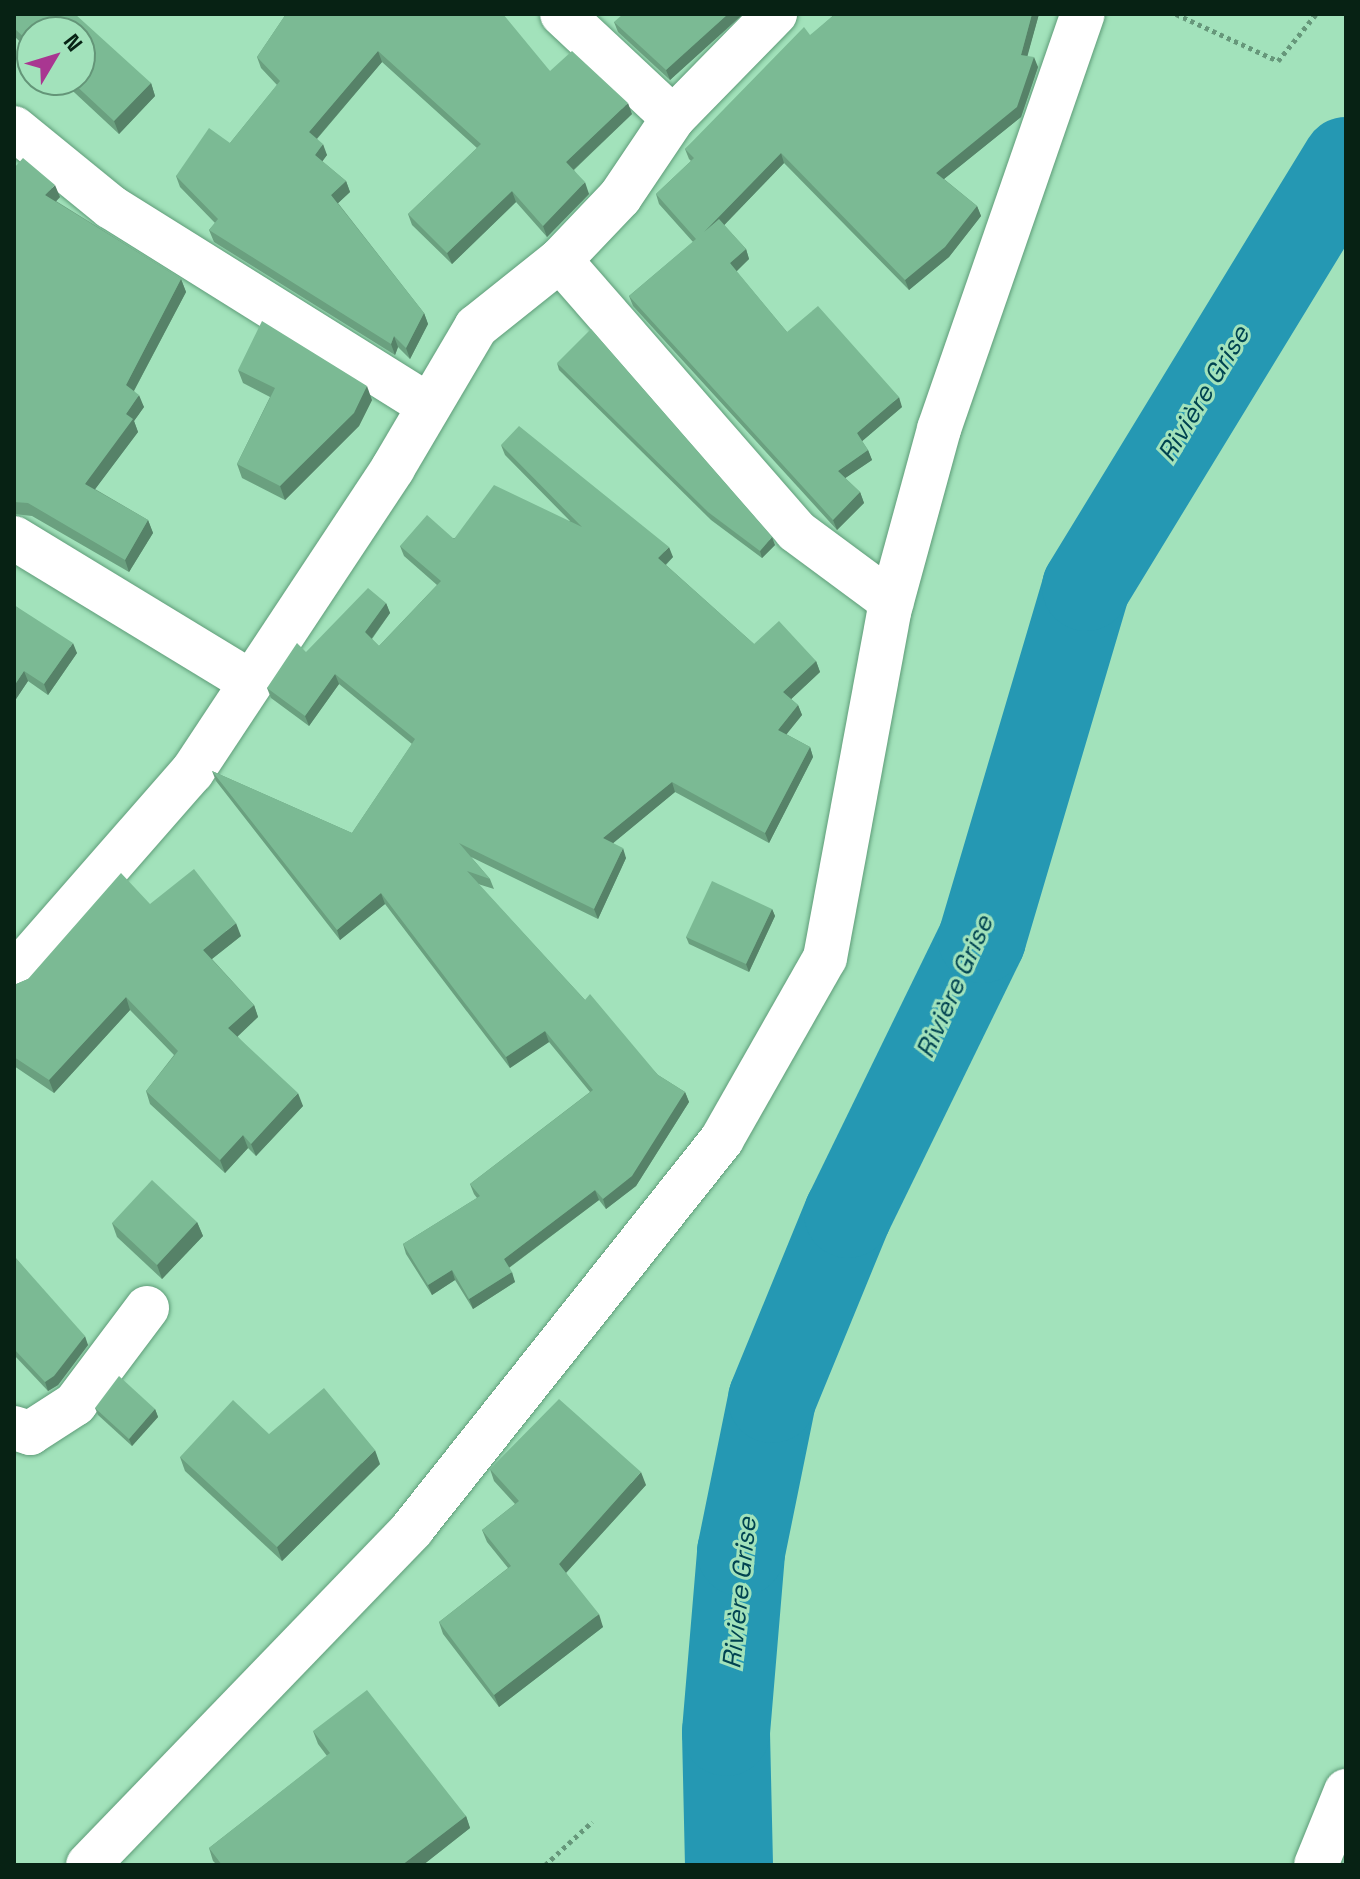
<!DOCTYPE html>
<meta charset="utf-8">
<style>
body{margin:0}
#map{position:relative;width:1360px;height:1879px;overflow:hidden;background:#a2e2bb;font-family:"Space Grotesk",sans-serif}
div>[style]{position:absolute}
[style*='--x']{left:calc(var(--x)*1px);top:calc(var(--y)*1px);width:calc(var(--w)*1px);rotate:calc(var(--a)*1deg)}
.river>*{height:88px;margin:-44px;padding:0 44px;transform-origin:44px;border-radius:44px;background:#2598b3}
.path>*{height:5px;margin-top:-2.5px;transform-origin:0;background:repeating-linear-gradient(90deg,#66977a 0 4px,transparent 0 8px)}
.roads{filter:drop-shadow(0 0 2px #5e9c78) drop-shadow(0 0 2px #5e9c78)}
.minor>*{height:44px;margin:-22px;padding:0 22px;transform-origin:22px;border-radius:22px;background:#fff}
.wall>*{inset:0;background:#6aa07f}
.shaded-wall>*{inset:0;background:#568268}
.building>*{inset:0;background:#7bba94}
span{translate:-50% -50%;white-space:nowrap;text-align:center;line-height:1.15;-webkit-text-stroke:6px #a2e2bb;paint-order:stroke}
.water-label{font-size:26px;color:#004351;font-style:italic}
.frame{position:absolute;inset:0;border:16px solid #072214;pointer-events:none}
.north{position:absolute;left:16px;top:16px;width:80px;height:80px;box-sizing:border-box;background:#a2e2bb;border:2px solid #649578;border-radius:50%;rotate:52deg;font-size:22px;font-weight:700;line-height:32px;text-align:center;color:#072214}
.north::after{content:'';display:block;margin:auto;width:28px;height:36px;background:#a93691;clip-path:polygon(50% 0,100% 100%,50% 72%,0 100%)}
</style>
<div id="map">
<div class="river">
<div style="--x:729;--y:1865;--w:133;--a:-91.3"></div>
<div style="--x:726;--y:1732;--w:181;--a:-85.2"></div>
<div style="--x:741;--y:1552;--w:156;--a:-78.5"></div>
<div style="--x:772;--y:1399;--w:200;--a:-67.7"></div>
<div style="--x:848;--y:1214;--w:306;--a:-64"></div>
<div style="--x:982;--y:939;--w:367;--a:-73.5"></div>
<div style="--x:1086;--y:587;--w:499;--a:-58.6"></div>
</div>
<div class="path">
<div style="--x:1176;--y:14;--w:112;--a:24.7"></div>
<div style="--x:1278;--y:61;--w:60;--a:-51"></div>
<div style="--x:545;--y:1865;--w:64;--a:-42.5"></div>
</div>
<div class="roads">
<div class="minor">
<div style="--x:562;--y:14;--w:152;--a:43.1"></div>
<div style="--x:14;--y:128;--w:125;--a:39.2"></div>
<div style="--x:111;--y:207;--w:374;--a:32"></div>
<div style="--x:560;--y:260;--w:359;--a:48.9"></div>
<div style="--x:796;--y:531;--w:119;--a:36.5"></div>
<div style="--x:14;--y:538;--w:277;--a:31.3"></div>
<div style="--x:14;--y:975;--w:270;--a:-48.8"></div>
<div style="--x:192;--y:772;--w:364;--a:-56.5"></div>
<div style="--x:393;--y:468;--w:164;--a:-59.5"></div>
<div style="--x:476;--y:327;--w:107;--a:-38.6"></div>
<div style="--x:560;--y:260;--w:87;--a:-46.4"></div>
<div style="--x:620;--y:197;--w:95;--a:-56.1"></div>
<div style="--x:673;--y:118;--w:146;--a:-45.6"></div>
<div style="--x:14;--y:1428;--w:17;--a:17"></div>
<div style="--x:30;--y:1433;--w:54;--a:-32.8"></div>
<div style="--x:75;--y:1404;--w:120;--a:-53.1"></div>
<div style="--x:88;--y:1865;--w:467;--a:-46"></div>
<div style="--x:412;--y:1529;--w:498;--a:-51.5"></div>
<div style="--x:722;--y:1139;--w:208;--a:-60.4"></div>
<div style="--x:825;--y:958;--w:352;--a:-79.5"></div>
<div style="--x:889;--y:612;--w:190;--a:-74.7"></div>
<div style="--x:939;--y:429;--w:439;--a:-70.9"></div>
<div style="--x:1316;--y:1865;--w:80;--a:-67.9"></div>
</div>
</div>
<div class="wall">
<div style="clip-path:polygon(14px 14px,151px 83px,155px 96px,119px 134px,61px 80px,80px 80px,32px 32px,32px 53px,14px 36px)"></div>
<div style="clip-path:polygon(286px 14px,550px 71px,632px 114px,574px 170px,589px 194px,547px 237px,516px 202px,452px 264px,412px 225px,408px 214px,477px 148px,382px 62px,317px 139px,327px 155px,322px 161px,346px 181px,350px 192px,338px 203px,424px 313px,428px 324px,410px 359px,398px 347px,395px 355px,214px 242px,209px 230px,215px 223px,180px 187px,176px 176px,230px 143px,277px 85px,261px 68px,257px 57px)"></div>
<div style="clip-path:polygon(743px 14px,670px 80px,618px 32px,614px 22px)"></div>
<div style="clip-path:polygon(835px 14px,1039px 14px,1027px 56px,1038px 67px,1021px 117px,944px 179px,977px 206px,981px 216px,949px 257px,909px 290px,784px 163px,724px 225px,746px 249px,749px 259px,736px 271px,787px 332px,902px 407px,862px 441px,868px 450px,872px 460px,845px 478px,860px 492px,864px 503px,837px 530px,633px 306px,629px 296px,693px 242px,659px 204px,656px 194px,691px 161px,689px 159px,685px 149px)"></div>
<div style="clip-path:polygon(14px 168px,60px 197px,56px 201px,181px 279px,186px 292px,134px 391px,144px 407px,134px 421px,138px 432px,95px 489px,148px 520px,153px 533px,129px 572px,32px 516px,14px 514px)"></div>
<div style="clip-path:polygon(557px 363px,775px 545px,762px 558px,711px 520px,559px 370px)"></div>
<div style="clip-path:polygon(238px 370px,372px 400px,359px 426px,285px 500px,242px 478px,237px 464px,270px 397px,243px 383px)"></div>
<div style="clip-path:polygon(501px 445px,673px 557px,666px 565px,754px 644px,816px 661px,820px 672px,791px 699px,798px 705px,802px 715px,786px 734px,810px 747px,813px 757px,769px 843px,675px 792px,613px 843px,626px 858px,598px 919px,471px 857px,490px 879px,494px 889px,478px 884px,585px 1000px,658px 1075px,685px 1092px,689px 1102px,636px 1186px,606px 1209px,599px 1200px,509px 1268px,515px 1282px,473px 1309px,455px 1280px,432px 1295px,406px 1254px,403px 1244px,477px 1198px,474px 1194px,470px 1184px,590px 1092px,549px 1042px,510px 1068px,385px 904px,340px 940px,216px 781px,212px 771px,352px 833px,412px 744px,339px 684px,309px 726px,271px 698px,267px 688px,386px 603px,390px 613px,372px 639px,379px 646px,437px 585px,404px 556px,400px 546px,570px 521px,505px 455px)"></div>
<div style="clip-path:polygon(14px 605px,77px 653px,48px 695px,28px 681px,14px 702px)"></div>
<div style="clip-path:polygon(150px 904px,241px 936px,212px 959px,254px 1005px,258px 1017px,237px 1036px,303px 1106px,256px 1156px,248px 1148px,225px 1173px,150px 1104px,146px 1091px,174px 1055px,130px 1010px,54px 1093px,14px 1066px,14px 985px,28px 979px)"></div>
<div style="clip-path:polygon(772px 909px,775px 916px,749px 972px,689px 944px,686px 937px)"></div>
<div style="clip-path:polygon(197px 1222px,203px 1236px,162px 1279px,117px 1237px,112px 1223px)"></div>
<div style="clip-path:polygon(14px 1256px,88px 1345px,58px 1385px,48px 1391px,14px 1355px)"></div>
<div style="clip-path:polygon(95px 1408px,155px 1409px,158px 1417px,132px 1446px,98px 1415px)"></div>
<div style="clip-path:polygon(180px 1457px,380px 1464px,282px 1561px,185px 1471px)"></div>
<div style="clip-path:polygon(490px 1469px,646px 1485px,566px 1573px,603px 1627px,499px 1707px,443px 1634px,439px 1622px,508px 1568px,487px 1542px,482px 1530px,515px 1504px,494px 1481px)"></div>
<div style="clip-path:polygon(313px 1731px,466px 1816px,470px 1828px,423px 1865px,217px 1865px,213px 1861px,209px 1848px,327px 1756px,318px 1744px)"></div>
</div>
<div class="shaded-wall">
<div style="clip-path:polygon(728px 14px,743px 14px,670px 80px,666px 70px)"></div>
<div style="clip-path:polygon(1032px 14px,1039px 14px,1025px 65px,1021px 55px)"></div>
<div style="clip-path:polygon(378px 51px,382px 62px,313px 143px,309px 132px)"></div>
<div style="clip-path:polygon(1034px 57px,1038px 67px,1021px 117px,939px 183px,936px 173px)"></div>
<div style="clip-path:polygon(151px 83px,155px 96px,119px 134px,114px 121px)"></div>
<div style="clip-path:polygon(628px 103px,632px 114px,570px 173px,566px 162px)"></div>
<div style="clip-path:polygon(323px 144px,327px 155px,319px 166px,315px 155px)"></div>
<div style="clip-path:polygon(781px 153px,784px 163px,707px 243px,704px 232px)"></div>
<div style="clip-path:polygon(346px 181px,350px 192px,335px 206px,331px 195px)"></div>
<div style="clip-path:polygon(585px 182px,589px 194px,547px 237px,543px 226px)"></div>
<div style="clip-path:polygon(55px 185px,60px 197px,50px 208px,45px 195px)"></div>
<div style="clip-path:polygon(512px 191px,516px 202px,452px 264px,447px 253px)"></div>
<div style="clip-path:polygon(977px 206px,981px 216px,949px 257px,909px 290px,905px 280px)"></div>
<div style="clip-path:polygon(746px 249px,749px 259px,734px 274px,730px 263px)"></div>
<div style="clip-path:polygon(181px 279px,186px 292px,130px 398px,126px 385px)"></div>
<div style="clip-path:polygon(424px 313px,428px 324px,410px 359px,406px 348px)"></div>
<div style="clip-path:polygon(394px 336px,398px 347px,395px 355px,391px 344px)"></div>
<div style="clip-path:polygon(367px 386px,372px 400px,359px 426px,285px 500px,280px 486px)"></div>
<div style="clip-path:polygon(139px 395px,144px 407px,134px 421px,138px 432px,90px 496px,85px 484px,126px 414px)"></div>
<div style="clip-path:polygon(899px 397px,902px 407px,860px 443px,857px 433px)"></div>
<div style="clip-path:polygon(868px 450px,872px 460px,841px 481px,838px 471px)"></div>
<div style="clip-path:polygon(860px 492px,864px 503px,837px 530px,833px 520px)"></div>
<div style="clip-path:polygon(148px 520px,153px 533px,129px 572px,125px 560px)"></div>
<div style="clip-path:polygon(772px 537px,775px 545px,762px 558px,760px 551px)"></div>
<div style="clip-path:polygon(669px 547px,673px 557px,662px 568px,658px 558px)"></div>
<div style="clip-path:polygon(386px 603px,390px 613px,369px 642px,365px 632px)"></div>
<div style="clip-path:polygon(73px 643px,77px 653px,48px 695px,44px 684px)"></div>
<div style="clip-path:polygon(816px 661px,820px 672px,787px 703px,783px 692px)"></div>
<div style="clip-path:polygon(24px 671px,28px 681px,14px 702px,14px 686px)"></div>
<div style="clip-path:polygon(335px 674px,339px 684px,309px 726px,305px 716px)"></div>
<div style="clip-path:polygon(798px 705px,802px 715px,782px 740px,778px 730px)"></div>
<div style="clip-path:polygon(810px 747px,813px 757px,769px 843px,765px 833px)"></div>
<div style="clip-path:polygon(672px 782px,675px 792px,606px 849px,603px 838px)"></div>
<div style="clip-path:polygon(623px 848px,626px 858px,598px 919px,594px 909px)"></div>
<div style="clip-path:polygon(381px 893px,385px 904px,340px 940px,337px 930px)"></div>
<div style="clip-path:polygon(772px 909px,775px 916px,749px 972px,746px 964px)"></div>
<div style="clip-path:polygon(236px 923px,241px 936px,208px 962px,203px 950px)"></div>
<div style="clip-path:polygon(126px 997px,130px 1010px,54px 1093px,49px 1080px)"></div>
<div style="clip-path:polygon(254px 1005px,258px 1017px,233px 1041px,228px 1028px)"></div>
<div style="clip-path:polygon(545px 1031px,549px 1042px,510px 1068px,506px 1057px)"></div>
<div style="clip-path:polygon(685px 1092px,689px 1102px,636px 1186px,606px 1209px,603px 1199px)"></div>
<div style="clip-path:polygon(298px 1093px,303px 1106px,256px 1156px,251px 1144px)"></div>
<div style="clip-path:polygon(243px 1135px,248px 1148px,225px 1173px,220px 1160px)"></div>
<div style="clip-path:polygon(595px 1190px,599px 1200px,507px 1269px,504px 1259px)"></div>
<div style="clip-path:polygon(197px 1222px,203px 1236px,162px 1279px,157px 1265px)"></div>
<div style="clip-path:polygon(452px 1270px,455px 1280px,432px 1295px,428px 1285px)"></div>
<div style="clip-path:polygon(512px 1272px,515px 1282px,473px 1309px,469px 1299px)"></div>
<div style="clip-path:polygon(85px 1336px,88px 1345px,58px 1385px,48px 1391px,45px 1382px)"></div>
<div style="clip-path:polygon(155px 1409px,158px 1417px,132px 1446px,129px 1439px)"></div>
<div style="clip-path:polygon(375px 1450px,380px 1464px,282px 1561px,277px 1547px)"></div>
<div style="clip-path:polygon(641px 1472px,646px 1485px,563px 1576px,559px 1564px)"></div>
<div style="clip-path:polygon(599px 1614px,603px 1627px,499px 1707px,494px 1695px)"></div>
<div style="clip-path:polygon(466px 1816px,470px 1828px,423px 1865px,402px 1865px)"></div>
</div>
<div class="building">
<div style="clip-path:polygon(14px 14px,75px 14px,151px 83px,114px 121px,70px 80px,80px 80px,80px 32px,32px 32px,32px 45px,14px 28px)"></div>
<div style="clip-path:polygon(286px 14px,503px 14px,550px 71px,572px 51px,628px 103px,566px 162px,585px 182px,543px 226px,512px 191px,447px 253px,408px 214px,481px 144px,378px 51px,309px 132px,323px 144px,315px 155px,346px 181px,331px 195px,424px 313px,406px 348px,394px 336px,391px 344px,209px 230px,218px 219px,176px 176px,209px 128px,230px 143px,280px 81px,257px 57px)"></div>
<div style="clip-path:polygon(623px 14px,728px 14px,666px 70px,614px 22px)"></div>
<div style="clip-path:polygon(835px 14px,1032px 14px,1021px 55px,1034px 57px,1017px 107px,936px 173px,977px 206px,945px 247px,905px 280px,781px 153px,704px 232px,719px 219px,746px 249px,730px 263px,787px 332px,818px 306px,899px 397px,857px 433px,868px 450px,838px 471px,860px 492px,833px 520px,629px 296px,696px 239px,656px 194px,694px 158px,685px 149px,804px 27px,810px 35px)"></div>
<div style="clip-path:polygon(23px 158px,55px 185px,45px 195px,181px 279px,126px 385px,139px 395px,126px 414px,133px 419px,85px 484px,148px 520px,125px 560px,28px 503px,14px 502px,14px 168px)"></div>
<div style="clip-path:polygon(262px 321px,367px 386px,354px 413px,280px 486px,237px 464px,275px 388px,238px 370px)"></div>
<div style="clip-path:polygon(591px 329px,772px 537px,760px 551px,708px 512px,557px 363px)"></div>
<div style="clip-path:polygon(519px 426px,669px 547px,658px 558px,754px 644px,779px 621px,816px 661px,783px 692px,798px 705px,778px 730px,810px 747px,765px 833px,672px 782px,603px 838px,623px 848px,594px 909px,459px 843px,490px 879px,467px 871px,585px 1000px,590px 994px,658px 1075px,685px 1092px,632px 1176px,603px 1199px,595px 1190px,504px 1259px,512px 1272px,469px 1299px,452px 1270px,428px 1285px,403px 1244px,480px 1196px,470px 1184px,593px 1090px,545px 1031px,506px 1057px,381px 893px,337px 930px,212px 771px,352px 833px,415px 739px,335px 674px,305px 716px,267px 688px,297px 643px,306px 652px,368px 588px,386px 603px,365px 632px,379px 646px,441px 581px,400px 546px,427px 515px,454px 539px,494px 485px,582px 527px,501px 445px)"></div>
<div style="clip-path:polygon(14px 605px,73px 643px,44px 684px,24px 671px,14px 686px)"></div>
<div style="clip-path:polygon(194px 869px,236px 923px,203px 950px,254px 1005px,228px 1028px,298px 1093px,251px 1144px,243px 1135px,220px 1160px,146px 1091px,178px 1051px,126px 997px,49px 1080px,14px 1057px,14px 985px,28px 979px,121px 873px,150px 904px)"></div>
<div style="clip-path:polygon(712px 881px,772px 909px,746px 964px,686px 937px)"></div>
<div style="clip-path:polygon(152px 1180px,197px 1222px,157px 1265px,112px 1223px)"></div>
<div style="clip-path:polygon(14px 1256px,85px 1336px,54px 1376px,45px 1382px,14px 1349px)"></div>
<div style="clip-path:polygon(119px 1376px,155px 1409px,129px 1439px,95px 1408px)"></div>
<div style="clip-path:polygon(324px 1388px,375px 1450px,277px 1547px,180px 1457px,233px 1400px,269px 1434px)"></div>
<div style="clip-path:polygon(559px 1399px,641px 1472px,559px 1564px,599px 1614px,494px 1695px,439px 1622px,511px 1566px,482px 1530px,519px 1501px,490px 1469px)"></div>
<div style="clip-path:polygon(367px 1690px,466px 1816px,402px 1865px,222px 1865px,209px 1848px,330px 1753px,313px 1731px)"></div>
</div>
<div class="water-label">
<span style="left:1204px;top:394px;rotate:-59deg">Rivière Grise</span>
<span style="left:955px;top:987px;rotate:-66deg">Rivière Grise</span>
<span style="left:740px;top:1593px;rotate:-84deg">Rivière Grise</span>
</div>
<div class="frame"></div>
<div class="north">N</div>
</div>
